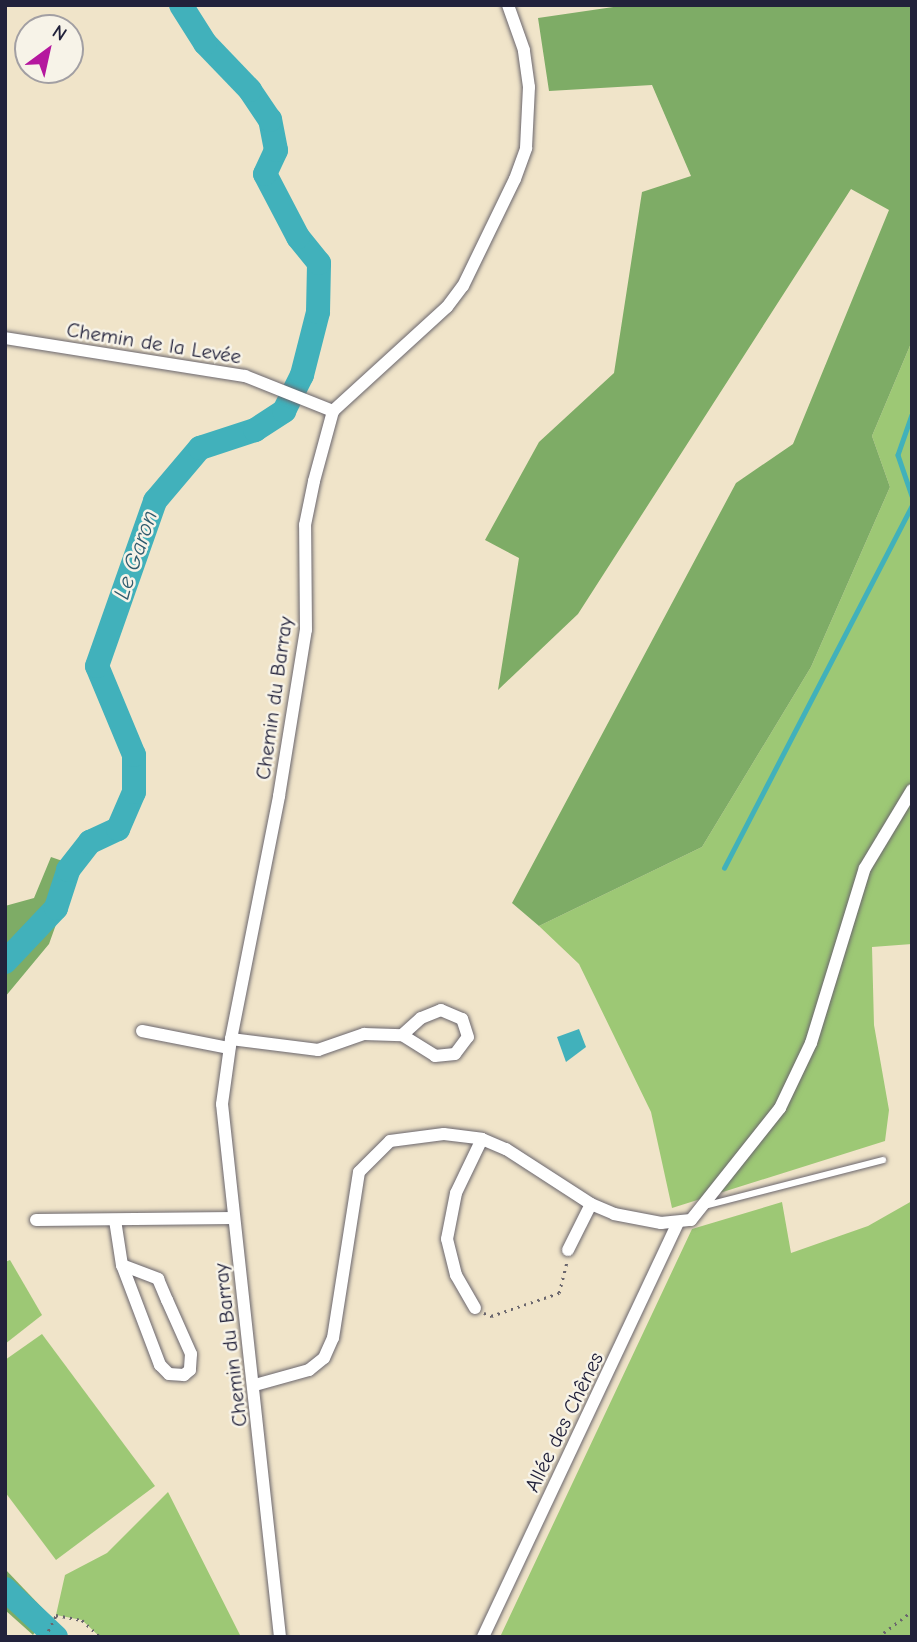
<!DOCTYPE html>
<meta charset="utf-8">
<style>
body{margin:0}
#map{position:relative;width:917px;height:1642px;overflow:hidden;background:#f0e4c9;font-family:"Comic Neue",sans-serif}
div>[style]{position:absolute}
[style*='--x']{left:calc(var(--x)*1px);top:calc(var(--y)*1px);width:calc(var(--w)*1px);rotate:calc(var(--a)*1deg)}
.green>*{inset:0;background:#9dc875}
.forest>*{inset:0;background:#7eac66}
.water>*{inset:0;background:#41b1bb}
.stream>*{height:4.5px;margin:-2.25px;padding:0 2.25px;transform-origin:2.25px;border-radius:2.25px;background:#41b1bb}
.river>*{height:24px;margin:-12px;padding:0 12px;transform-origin:12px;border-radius:12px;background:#41b1bb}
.path>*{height:2.5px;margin-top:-1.25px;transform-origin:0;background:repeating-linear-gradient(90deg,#6a666d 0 2px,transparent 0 7px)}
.roads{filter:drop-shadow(0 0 2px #6a666d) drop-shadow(0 0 2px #6a666d)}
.lane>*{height:6px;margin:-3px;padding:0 3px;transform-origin:3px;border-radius:3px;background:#fff}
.street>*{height:12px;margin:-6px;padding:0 6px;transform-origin:6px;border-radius:6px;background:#fff}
span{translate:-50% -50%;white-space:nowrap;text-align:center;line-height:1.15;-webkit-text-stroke:5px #f7f3e8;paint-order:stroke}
.street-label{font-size:21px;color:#22223b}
.water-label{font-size:23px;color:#2e5b6e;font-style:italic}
.frame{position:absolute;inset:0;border:7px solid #22223b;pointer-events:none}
.north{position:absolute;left:14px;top:14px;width:70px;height:70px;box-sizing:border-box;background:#f7f3e8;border:2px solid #a29fa3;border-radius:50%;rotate:33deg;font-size:19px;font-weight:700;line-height:28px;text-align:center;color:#22223b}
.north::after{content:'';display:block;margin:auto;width:24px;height:32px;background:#b5179e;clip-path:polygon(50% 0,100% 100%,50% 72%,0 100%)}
</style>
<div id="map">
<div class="green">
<div style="clip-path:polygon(912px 341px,912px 944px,872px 947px,874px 1025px,889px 1110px,885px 1141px,672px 1208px,651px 1112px,579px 964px,539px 926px,702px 847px,811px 667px,890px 487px,872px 436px)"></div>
<div style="clip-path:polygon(912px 1201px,912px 1637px,500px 1637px,692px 1229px,782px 1202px,791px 1253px,868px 1226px)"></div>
<div style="clip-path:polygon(10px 1260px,42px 1315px,5px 1344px,5px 1262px)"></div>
<div style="clip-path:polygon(42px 1334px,155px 1486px,56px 1560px,5px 1492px,5px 1360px)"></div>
<div style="clip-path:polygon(168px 1492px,241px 1637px,100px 1637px,82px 1620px,56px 1615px,65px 1575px,107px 1553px)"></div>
</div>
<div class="forest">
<div style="clip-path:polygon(627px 5px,912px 5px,912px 341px,872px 436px,890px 487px,811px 667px,702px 847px,539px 926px,512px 903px,736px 483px,793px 444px,889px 210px,851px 189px,578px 614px,498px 690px,519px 558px,485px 540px,539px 442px,614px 373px,642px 192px,691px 176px,652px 85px,549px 91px,538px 18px)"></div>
<div style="clip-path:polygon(51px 857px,77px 866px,49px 944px,5px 997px,5px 906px,34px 898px)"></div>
<div style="clip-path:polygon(5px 1569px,48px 1614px,33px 1635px,5px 1610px)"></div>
</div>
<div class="water">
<div style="clip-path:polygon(579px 1029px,586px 1047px,566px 1062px,557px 1037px)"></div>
</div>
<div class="stream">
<div style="--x:912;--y:415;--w:42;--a:109.3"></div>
<div style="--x:898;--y:455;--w:43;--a:71.1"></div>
<div style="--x:724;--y:868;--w:408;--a:-62.6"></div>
</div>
<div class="river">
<div style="--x:5;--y:962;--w:74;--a:-46.6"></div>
<div style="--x:56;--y:908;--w:40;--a:-72"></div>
<div style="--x:68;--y:870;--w:36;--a:-52"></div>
<div style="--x:90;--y:842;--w:31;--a:-25"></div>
<div style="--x:118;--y:829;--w:40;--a:-66.6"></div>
<div style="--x:134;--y:792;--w:37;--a:-90"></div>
<div style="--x:134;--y:755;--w:96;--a:-112.6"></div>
<div style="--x:97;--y:666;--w:175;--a:-70.6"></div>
<div style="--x:155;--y:501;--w:70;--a:-49.7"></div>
<div style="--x:200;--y:448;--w:58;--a:-18.1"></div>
<div style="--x:255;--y:430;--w:35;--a:-33"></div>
<div style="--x:284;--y:411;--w:40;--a:-63.4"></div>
<div style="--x:302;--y:375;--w:65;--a:-75.7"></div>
<div style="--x:318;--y:312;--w:49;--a:-88.8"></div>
<div style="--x:319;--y:263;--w:33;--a:-129"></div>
<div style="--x:298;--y:237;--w:71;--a:-117.6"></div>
<div style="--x:265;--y:174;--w:26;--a:-65"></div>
<div style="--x:276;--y:150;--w:31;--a:-101"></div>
<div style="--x:270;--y:120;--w:36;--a:-124"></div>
<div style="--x:250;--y:90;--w:65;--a:-133.8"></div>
<div style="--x:205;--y:43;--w:45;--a:-122.3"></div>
<div style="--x:5;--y:1589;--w:70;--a:43.3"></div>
</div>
<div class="path">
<div style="--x:484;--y:1313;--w:8;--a:23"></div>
<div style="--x:491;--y:1316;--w:72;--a:-18.7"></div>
<div style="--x:559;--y:1293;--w:32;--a:-76"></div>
<div style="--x:45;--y:1637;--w:25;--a:-63"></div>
<div style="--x:56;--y:1615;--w:26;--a:11"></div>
<div style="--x:82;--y:1620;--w:25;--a:43"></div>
<div style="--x:878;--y:1637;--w:43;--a:-37.4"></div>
</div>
<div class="roads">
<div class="lane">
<div style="--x:704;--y:1206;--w:185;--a:-14.4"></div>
</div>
<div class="street">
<div style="--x:5;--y:338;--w:243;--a:9"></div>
<div style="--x:245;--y:376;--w:95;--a:21.7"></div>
<div style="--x:142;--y:1031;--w:89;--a:11.1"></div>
<div style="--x:231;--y:1039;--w:88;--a:7.2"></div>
<div style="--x:318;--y:1050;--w:49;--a:-19.2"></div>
<div style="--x:364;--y:1034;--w:38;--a:2"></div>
<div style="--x:402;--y:1035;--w:39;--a:32"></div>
<div style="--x:435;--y:1056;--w:20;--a:-6"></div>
<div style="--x:455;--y:1054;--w:21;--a:-53"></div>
<div style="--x:468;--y:1037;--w:19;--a:-108"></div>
<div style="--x:462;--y:1019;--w:23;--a:-157"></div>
<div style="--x:441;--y:1010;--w:22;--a:158"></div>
<div style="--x:421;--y:1018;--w:25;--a:138"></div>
<div style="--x:36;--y:1220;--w:198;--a:-0.6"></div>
<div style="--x:115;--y:1220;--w:46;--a:81.2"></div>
<div style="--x:122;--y:1265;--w:39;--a:21"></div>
<div style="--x:158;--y:1279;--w:23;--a:67"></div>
<div style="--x:167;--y:1300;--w:59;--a:66"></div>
<div style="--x:191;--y:1354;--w:16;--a:94"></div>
<div style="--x:190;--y:1370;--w:8;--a:140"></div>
<div style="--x:184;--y:1375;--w:15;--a:-176"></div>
<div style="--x:169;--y:1374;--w:13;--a:-135"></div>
<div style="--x:160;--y:1365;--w:107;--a:-110.8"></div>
<div style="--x:568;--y:1250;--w:51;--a:-63.4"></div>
<div style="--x:475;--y:1308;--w:38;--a:-120"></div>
<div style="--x:456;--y:1275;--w:37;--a:-104"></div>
<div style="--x:447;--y:1239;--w:47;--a:-78.9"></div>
<div style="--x:456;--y:1193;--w:60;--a:-64.3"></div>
<div style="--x:255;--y:1385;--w:56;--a:-15.5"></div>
<div style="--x:309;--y:1370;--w:19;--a:-39"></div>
<div style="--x:324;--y:1358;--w:22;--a:-66"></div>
<div style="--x:333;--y:1338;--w:168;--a:-81.1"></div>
<div style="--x:359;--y:1172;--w:44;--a:-45"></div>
<div style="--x:390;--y:1141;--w:54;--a:-7.4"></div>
<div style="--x:444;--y:1134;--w:38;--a:7"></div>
<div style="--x:482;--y:1139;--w:26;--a:23"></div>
<div style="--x:506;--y:1149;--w:101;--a:32.9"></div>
<div style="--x:591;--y:1204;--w:25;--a:23"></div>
<div style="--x:614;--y:1214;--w:48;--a:10.8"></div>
<div style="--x:661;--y:1223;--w:30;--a:-6"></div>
<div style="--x:691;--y:1220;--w:143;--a:-51.5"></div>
<div style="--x:780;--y:1108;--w:72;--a:-64.5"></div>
<div style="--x:811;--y:1043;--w:183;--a:-72.9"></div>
<div style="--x:865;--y:868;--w:91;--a:-58.9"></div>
<div style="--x:280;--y:1637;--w:536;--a:-96.21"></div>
<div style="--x:222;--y:1104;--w:66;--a:-82.1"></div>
<div style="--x:231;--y:1039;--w:248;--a:-78.8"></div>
<div style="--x:279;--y:796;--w:168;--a:-80.8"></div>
<div style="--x:306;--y:630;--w:105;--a:-90.5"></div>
<div style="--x:305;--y:525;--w:45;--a:-78.4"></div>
<div style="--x:314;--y:481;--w:73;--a:-74.8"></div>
<div style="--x:333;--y:411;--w:154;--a:-42.4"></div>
<div style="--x:447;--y:307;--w:26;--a:-53"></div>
<div style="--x:463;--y:286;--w:119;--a:-64.1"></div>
<div style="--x:515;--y:179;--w:33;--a:-70"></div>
<div style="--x:526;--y:148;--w:61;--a:-87.2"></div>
<div style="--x:529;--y:87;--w:37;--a:-98"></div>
<div style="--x:524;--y:50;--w:48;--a:-109.6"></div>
<div style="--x:483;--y:1637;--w:458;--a:-64.8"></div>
</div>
</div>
<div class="street-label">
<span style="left:154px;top:343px;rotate:9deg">Chemin de la Levée</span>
<span style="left:274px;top:698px;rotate:-82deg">Chemin du Barray</span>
<span style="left:230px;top:1345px;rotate:-97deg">Chemin du Barray</span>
<span style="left:564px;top:1422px;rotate:-64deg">Allée des Chênes</span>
</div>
<div class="water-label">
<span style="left:136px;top:555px;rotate:-71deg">Le Garon</span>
</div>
<div class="frame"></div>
<div class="north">N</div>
</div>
